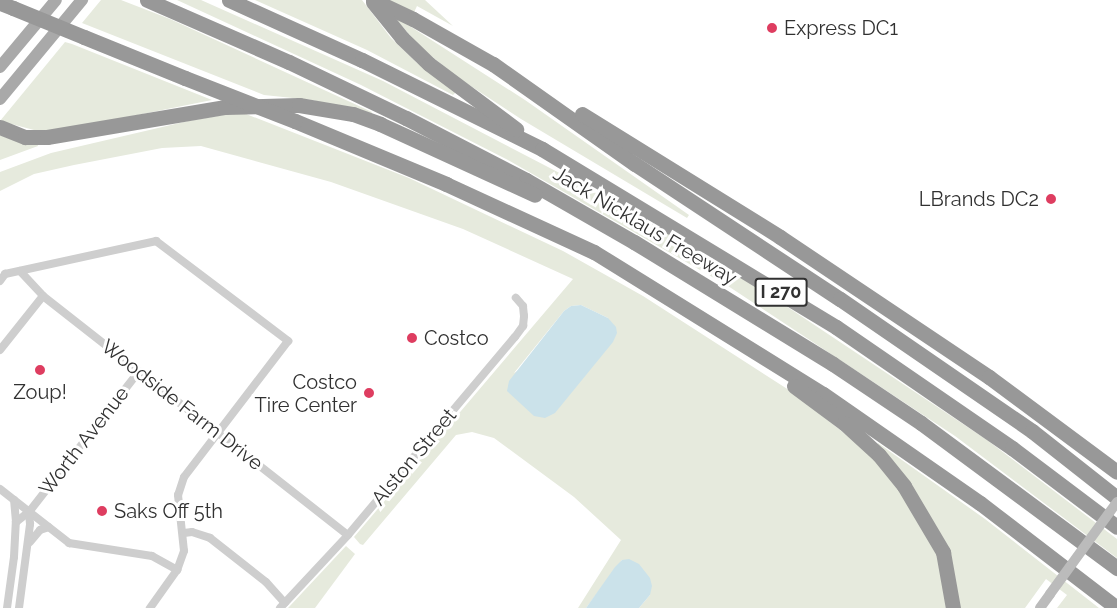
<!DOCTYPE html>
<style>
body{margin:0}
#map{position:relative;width:1117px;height:608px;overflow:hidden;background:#fff;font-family:Raleway,sans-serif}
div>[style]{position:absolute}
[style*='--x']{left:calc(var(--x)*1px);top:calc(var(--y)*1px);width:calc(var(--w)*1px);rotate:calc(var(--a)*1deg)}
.green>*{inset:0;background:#e6eadd}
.water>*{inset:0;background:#cbe2ea}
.street>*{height:8px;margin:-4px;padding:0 4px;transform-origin:4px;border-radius:4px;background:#cecece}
.secondary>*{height:10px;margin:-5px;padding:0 5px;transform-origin:5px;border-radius:5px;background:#bbb}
.primary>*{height:12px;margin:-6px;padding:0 6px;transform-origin:6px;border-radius:6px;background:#a9a9a9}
.highway>*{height:15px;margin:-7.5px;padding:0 7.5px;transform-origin:7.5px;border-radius:7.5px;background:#989898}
.secondary-bridge>*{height:10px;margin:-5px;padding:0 5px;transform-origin:5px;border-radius:5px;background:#bbb}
.highway-bridge>*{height:15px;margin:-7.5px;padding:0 7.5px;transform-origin:7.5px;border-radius:7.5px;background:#989898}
.dots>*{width:16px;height:16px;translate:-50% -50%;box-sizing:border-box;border:3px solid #fff;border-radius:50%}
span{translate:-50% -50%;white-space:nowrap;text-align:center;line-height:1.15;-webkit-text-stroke:6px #fff;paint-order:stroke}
.shield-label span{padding:2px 4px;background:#fff;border:2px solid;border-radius:4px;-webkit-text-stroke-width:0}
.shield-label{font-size:18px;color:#313131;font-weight:700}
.poi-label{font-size:20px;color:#313131}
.left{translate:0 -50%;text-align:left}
.right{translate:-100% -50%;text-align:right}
.street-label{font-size:20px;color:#313131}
</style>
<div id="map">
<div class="green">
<div style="clip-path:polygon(101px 0,121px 0,170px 19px,372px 112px,371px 114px,312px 100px,264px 95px,82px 23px)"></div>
<div style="clip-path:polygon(177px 0,201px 0,383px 81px,573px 180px,659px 228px,768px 294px,987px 440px,1117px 539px,1117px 558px,955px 436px,728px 286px,508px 160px,361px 85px)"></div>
<div style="clip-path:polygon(255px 0,362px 0,391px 38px,417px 63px,456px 92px,453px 95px,367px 50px)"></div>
<div style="clip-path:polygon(380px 0,425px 0,453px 26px,417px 6px,408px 25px,525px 100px,689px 215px,687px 218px,521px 119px,457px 77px,419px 46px)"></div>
<div style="clip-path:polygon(65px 42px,72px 44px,212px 100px,58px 131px,34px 130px,0 121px)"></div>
<div style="clip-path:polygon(evenodd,241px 112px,409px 178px,563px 251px,643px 296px,792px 392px,858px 444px,895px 477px,937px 554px,948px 608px,639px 608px,650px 595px,622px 560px,586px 608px,578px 608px,621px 540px,574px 497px,494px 438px,472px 432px,456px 435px,363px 545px,360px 544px,354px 537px,573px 279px,463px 229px,331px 182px,201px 146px,162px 148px,74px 165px,34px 174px,0 191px,0 172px,51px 153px,188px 121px,241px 112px,581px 305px,608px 318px,514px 373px,564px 311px,571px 306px,581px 305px)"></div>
<div style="clip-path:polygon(0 132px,37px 142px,38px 146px,0 160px)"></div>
<div style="clip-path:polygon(878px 443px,985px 519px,1099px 608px,1057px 608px,1067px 595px,1046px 579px,1025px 608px,958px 608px,945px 546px,936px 526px,905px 476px,876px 446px)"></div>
<div style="clip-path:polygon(346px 546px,355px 554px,315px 608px,288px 608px)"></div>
</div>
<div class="water">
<div style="clip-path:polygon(581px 305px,608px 318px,616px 327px,617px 333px,613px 342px,555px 413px,545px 418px,534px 416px,507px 391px,509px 381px,564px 311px,571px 306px)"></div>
<div style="clip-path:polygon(629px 559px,639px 564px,650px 578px,652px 586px,650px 595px,639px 608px,586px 608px,615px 567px,622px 560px)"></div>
</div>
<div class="street">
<div style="--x:20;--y:271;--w:34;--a:47"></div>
<div style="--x:43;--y:296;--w:387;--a:38.1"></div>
<div style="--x:0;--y:281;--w:9;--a:-54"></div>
<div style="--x:5;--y:274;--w:155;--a:-12.3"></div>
<div style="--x:156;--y:241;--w:166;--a:37.1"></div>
<div style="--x:288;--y:341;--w:171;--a:127.4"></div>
<div style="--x:184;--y:477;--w:19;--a:108"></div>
<div style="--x:178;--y:495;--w:56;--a:83.9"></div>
<div style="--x:184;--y:551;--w:20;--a:110"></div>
<div style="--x:177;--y:570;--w:47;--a:125.4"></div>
<div style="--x:0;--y:350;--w:69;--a:-51.5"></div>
<div style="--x:0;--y:489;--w:88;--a:38"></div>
<div style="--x:69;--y:543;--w:84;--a:8.9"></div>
<div style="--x:152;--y:556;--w:29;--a:29"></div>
<div style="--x:16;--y:522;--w:16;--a:-38"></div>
<div style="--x:29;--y:512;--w:179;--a:-52"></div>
<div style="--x:184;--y:533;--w:8;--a:-7"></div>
<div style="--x:192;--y:532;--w:19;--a:18"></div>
<div style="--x:210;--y:538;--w:71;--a:38.2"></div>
<div style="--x:266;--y:582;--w:28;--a:48"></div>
<div style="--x:30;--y:542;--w:16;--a:-50"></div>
<div style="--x:40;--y:530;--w:9;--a:-18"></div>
<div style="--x:7;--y:608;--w:51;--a:-82.2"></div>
<div style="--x:14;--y:557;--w:35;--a:-87"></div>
<div style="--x:16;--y:522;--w:22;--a:-95"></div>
<div style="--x:19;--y:608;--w:85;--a:-82.5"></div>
<div style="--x:30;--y:524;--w:12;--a:-95"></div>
<div style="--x:280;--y:608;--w:100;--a:-47"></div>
<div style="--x:348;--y:535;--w:259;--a:-49.9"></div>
<div style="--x:515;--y:337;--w:14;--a:-54"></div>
<div style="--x:523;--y:326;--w:10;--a:-84"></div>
<div style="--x:524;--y:316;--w:10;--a:-96"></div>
<div style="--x:523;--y:306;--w:11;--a:-131"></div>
</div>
<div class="secondary">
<div style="--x:1040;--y:608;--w:17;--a:-54"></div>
</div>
<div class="primary">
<div style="--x:0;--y:67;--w:87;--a:-50.1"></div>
<div style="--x:0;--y:99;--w:129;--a:-50.4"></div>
</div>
<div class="highway">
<div style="--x:147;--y:0;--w:155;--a:23.6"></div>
<div style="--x:289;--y:62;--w:130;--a:25.6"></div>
<div style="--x:406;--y:118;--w:135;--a:27.3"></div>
<div style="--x:526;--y:180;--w:125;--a:29.9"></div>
<div style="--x:634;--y:242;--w:233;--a:31.5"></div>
<div style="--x:833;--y:364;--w:106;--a:33.8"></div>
<div style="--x:921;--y:423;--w:244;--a:36.5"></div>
<div style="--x:229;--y:0;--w:146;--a:24.3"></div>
<div style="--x:362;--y:60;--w:201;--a:26.3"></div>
<div style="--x:542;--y:149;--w:344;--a:31.2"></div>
<div style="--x:836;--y:327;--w:214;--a:34.5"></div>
<div style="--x:1012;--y:448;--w:131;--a:37"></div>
<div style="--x:373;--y:0;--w:44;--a:25.4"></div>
<div style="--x:413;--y:19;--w:92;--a:29.4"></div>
<div style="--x:493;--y:64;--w:174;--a:35.2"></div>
<div style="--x:635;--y:164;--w:245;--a:33.4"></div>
<div style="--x:840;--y:299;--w:233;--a:34.5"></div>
<div style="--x:1032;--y:431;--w:108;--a:38.2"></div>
<div style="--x:373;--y:2;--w:46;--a:51.1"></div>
<div style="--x:402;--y:38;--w:37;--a:44"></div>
<div style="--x:429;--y:64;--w:109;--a:36.8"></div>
<div style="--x:0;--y:3;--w:14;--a:21"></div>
<div style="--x:84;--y:37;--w:109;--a:22.1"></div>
<div style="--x:582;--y:114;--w:233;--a:31.8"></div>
<div style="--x:780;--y:237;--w:252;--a:33.8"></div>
<div style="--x:989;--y:377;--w:159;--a:36.6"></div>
<div style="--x:295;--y:121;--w:164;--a:22.6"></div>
<div style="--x:446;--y:184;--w:163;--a:24.7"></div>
<div style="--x:594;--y:252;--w:269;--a:31.8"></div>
<div style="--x:823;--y:394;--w:191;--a:34.8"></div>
<div style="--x:980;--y:503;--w:173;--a:37.5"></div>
<div style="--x:0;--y:127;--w:27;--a:22"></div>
<div style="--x:25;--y:137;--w:22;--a:0"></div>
<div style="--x:47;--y:137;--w:181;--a:-9.6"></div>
<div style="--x:225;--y:107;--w:74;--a:-1.5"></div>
<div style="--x:299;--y:105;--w:55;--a:9.5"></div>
<div style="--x:353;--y:114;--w:29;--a:20"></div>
<div style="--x:380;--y:124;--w:170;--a:24.6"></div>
<div style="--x:794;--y:386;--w:62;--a:36.5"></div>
<div style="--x:844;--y:423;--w:47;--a:42.4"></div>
<div style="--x:879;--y:455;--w:40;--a:51"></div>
<div style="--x:904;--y:486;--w:77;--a:59.4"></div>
<div style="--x:943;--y:552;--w:57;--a:79.9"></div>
</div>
<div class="secondary-bridge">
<div style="--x:1050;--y:594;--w:114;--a:-53.9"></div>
</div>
<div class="highway-bridge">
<div style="--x:13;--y:8;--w:77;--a:22.2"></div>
<div style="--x:185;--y:78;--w:118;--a:21.4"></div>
</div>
<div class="dots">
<div style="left:772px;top:28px;background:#de3d60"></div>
<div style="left:1051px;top:199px;background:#de3d60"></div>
<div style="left:412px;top:338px;background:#de3d60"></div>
<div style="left:40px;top:370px;background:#de3d60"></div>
<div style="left:369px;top:393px;background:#de3d60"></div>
<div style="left:102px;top:511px;background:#de3d60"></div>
</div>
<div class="shield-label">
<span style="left:781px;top:292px">I 270</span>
</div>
<div class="poi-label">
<span class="left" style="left:784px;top:28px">Express DC1</span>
<span class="right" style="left:1039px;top:199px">LBrands DC2</span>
<span class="left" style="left:424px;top:338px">Costco</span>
<span class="right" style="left:357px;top:394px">Costco<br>Tire Center</span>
<span style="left:40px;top:392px">Zoup!</span>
<span class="left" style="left:114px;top:511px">Saks Off 5th</span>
</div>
<div class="street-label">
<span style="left:645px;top:226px;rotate:31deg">Jack Nicklaus Freeway</span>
<span style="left:182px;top:405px;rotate:38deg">Woodside Farm Drive</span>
<span style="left:84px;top:441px;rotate:-52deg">Worth Avenue</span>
<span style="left:414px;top:457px;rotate:-50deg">Alston Street</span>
</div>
</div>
